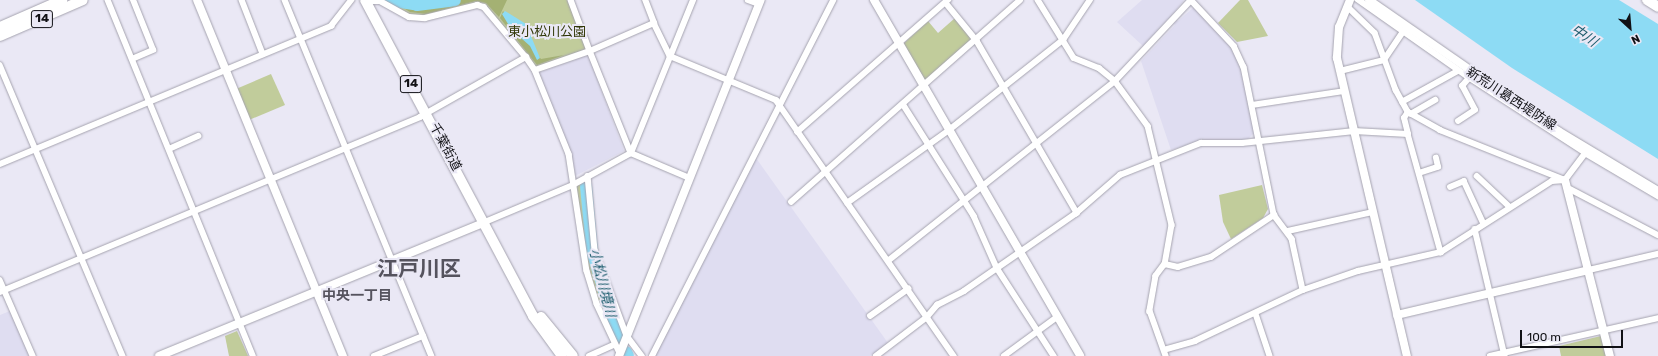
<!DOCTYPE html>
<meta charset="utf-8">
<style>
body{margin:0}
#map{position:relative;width:1658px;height:356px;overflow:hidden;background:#eae8f5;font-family:Rubik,"Noto Sans JP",sans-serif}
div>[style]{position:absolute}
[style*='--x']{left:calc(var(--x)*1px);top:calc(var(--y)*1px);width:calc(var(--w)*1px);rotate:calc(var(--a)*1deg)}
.built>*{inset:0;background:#dfddf1}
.green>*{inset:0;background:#c1cc9b}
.forest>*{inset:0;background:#a4b173}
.water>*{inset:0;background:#8ddbf4}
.river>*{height:12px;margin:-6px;padding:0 6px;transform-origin:6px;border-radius:6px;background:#8ddbf4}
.roads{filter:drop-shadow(0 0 1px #a5a3af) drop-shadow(0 0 1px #a5a3af)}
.street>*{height:5.5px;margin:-2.75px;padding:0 2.75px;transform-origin:2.75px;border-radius:2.75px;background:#fff}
.secondary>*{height:8px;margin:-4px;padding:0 4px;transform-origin:4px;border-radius:4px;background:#fff}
.highway>*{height:10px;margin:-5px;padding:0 5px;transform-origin:5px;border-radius:5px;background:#fff}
span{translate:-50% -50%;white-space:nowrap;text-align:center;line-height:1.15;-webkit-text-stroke:4px #eae8f5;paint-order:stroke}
.shield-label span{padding:1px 3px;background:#eae8f5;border:1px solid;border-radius:3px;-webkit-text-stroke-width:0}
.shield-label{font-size:12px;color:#111115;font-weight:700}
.park-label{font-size:13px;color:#303706}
.street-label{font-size:13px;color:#111115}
.water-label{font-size:14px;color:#1d5d6e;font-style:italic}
.neighbourhood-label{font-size:14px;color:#55535e;font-weight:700}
.town-label{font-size:21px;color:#55535e;font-weight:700}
.north{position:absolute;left:1610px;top:8px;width:40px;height:40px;-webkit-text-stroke:3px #eae8f5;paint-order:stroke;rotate:154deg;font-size:11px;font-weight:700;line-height:16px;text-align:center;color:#111115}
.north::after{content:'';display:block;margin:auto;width:14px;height:18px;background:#111115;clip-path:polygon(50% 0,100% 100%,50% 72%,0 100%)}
.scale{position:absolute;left:1520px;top:330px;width:103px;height:18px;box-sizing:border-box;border:2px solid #111115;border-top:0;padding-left:5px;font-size:12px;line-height:14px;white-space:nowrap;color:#111115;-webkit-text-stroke:3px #eae8f5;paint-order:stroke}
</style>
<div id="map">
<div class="built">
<div style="clip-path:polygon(1142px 0,1184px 0,1172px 15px,1178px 21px,1194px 7px,1231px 46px,1240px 65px,1255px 132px,1247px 140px,1198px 142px,1171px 150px,1141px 61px,1175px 25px,1168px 19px,1143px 46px,1117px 22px)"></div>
<div style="clip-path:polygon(588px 55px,624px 151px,575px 176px,538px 73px)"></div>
<div style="clip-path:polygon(756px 158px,888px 343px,870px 356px,655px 356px)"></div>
<div style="clip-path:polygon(10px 311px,29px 356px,0 356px,0 315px)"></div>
</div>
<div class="green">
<div style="clip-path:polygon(365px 0,571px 0,590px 51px,535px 70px,484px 7px,477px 5px,447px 15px,409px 16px,380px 1px)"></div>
<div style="clip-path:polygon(1240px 0,1248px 0,1268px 36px,1237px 42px,1218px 23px)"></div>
<div style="clip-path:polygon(955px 18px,975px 41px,925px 84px,902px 45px,928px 21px,938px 33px)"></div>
<div style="clip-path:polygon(271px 74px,285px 105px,249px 120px,236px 89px)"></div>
<div style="clip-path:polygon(587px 178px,594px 250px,625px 335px,620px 349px,598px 303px,588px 271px,575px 185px)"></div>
<div style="clip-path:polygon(1262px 185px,1268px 209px,1263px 218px,1231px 239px,1223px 222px,1219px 195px)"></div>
<div style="clip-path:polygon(237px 331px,248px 356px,229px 356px,225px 336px)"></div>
<div style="clip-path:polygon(1601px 336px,1606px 356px,1561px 356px,1559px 346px)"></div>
</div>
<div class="forest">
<div style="clip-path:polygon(390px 0,507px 0,499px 17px,486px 3px,476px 1px,426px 14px,410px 12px)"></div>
<div style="clip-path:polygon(503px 11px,541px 59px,564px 55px,537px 65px,500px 18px)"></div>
</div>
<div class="water">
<div style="clip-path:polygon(1415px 0,1619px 0,1658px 24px,1658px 159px,1512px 68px)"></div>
<div style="clip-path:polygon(505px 11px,526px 24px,540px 58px,537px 60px,530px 46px,511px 29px,502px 14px)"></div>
</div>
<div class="river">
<div style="--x:387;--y:0;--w:30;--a:9"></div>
<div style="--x:417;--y:5;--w:38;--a:-7"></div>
<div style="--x:586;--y:186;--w:65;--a:84.7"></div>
<div style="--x:592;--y:251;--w:93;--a:73.1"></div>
<div style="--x:626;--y:352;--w:4;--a:63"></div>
</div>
<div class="roads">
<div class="street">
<div style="--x:108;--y:0;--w:384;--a:67.8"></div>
<div style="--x:242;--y:0;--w:58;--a:68.7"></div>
<div style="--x:285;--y:0;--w:385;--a:67.6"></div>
<div style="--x:571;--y:0;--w:54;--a:69.6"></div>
<div style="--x:590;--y:51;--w:70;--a:-23.6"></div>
<div style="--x:654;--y:23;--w:25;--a:-111"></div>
<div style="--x:748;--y:0;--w:12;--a:20"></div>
<div style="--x:1038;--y:0;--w:68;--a:58.2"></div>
<div style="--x:1074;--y:58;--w:27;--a:22"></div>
<div style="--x:1099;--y:68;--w:21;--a:39"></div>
<div style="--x:1115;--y:81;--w:56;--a:53.7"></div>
<div style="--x:1148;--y:126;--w:102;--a:76.4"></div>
<div style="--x:1172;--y:225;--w:40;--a:100"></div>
<div style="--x:1165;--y:264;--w:15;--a:127"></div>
<div style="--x:1156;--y:276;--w:36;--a:100"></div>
<div style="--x:1150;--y:311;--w:48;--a:70.4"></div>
<div style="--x:1191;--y:0;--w:63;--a:46.9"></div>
<div style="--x:1234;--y:46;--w:23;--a:65"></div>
<div style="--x:1244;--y:67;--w:151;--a:78.5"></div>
<div style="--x:1274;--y:215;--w:30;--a:53"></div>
<div style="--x:1292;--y:239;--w:52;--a:77.8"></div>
<div style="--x:365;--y:1;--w:15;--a:0"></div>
<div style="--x:380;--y:1;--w:33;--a:29"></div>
<div style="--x:409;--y:17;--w:16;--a:4"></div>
<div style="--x:425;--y:18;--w:54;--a:-14"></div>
<div style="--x:477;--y:5;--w:7;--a:16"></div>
<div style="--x:484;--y:7;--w:65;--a:50"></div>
<div style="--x:526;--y:57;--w:16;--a:55"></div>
<div style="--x:535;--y:70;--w:91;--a:68"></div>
<div style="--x:569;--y:154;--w:118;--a:81.3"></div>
<div style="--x:587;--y:271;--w:34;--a:73"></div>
<div style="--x:597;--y:304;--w:54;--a:64.9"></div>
<div style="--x:946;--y:3;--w:49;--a:50.8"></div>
<div style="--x:977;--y:41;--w:199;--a:59.8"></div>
<div style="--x:1348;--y:7;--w:37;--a:44"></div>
<div style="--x:1375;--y:33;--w:61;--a:69.8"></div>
<div style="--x:1396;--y:90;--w:25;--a:61"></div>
<div style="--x:1408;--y:112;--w:37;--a:29"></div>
<div style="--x:1440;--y:130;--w:135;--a:21.8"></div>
<div style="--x:654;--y:23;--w:37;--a:64"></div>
<div style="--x:670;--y:56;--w:115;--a:22.5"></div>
<div style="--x:776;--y:100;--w:312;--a:55.2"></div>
<div style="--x:132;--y:59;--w:23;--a:-23"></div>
<div style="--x:153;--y:50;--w:54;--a:-111.8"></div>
<div style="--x:0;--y:65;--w:316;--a:67.1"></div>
<div style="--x:535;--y:70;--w:58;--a:-19.1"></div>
<div style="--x:590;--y:51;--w:110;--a:68.1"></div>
<div style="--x:631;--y:153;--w:64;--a:23"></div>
<div style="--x:1340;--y:71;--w:45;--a:-14"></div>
<div style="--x:1384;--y:60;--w:34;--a:-56"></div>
<div style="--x:1402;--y:102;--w:64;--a:-29"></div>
<div style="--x:903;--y:104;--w:133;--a:57.6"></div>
<div style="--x:974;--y:216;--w:57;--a:66.1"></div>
<div style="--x:997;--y:268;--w:105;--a:57.1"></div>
<div style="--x:1252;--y:105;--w:94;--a:-8.6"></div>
<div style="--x:1411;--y:114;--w:28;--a:-30"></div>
<div style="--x:1458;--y:121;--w:20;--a:-33"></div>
<div style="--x:1475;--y:110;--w:27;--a:-118"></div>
<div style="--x:1462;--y:86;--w:11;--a:-49"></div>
<div style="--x:797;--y:132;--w:201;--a:-41.2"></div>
<div style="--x:1408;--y:134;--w:123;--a:74.4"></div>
<div style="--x:169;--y:149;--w:32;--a:-24"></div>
<div style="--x:1585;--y:153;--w:85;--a:30.5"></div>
<div style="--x:0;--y:164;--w:359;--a:-22.6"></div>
<div style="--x:331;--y:26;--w:33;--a:-52"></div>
<div style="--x:1419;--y:173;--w:20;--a:-18"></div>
<div style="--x:1438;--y:167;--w:9;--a:-103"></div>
<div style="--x:588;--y:176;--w:74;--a:84.6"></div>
<div style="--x:595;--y:250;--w:92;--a:69.6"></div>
<div style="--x:627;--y:336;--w:25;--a:53"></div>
<div style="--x:1477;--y:176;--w:45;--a:43.2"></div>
<div style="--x:1450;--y:187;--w:15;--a:-23"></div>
<div style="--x:1464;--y:181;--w:47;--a:65.1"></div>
<div style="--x:1570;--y:189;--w:99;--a:27.6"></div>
<div style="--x:791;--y:202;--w:305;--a:-41.4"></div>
<div style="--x:847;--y:203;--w:124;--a:-35.5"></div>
<div style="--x:948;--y:131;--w:147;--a:-38.4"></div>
<div style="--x:1063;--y:40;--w:48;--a:-56"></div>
<div style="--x:485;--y:222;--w:95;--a:-22.8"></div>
<div style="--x:573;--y:185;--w:66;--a:-28.9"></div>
<div style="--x:631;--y:153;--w:165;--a:-67.9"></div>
<div style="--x:1475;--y:229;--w:130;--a:76.7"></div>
<div style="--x:1288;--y:231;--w:87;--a:-12.6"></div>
<div style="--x:888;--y:261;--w:290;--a:-38.4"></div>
<div style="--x:1115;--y:81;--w:111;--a:-46.8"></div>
<div style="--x:1165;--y:264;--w:13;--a:13"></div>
<div style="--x:1178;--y:267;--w:34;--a:-17"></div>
<div style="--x:1211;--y:257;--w:76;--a:-33.7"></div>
<div style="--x:1589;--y:270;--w:71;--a:-13.1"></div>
<div style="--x:0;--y:280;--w:83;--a:66.5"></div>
<div style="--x:0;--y:292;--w:455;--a:-22.6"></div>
<div style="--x:420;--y:117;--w:122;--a:-29.5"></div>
<div style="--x:1256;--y:314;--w:44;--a:71.6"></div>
<div style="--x:870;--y:316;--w:47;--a:-35.4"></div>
<div style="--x:1164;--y:350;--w:32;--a:-16"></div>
<div style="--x:1195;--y:341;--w:119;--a:-25.3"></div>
<div style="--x:1303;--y:290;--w:58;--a:-19.1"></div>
<div style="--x:1358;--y:271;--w:85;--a:-12.9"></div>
<div style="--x:1441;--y:252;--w:132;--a:-32.6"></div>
<div style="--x:1552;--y:181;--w:13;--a:-4"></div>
<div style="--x:1565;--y:180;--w:34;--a:-53"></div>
<div style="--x:1585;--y:153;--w:138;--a:-147.1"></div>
<div style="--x:1469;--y:78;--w:136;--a:-144.9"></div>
<div style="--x:374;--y:356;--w:53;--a:-22.2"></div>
<div style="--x:589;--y:356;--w:27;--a:-24"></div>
<div style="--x:652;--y:356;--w:399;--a:-63"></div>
<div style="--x:876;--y:356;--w:64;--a:-37.4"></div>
<div style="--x:927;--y:317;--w:16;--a:-50"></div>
<div style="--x:937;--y:305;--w:30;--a:-27"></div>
<div style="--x:964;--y:291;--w:135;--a:-34.7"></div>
<div style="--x:1075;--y:214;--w:60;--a:-40.9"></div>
<div style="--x:1120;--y:175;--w:87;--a:-21.6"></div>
<div style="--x:1201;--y:143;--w:41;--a:0"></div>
<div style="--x:1242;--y:143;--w:113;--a:-6.1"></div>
<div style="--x:1354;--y:131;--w:54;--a:3.2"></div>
<div style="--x:1408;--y:134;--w:16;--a:-104"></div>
<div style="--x:1404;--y:118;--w:7;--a:-56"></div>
<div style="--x:1004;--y:356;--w:66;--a:-36.3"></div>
<div style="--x:1490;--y:356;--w:172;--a:-12.7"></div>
</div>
<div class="secondary">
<div style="--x:197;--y:0;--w:385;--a:67.7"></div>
<div style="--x:874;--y:0;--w:411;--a:59.9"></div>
<div style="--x:1350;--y:0;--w:29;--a:112"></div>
<div style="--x:1339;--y:27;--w:31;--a:94"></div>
<div style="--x:1337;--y:58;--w:306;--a:76.8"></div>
<div style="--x:1369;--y:0;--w:230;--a:34.7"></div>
<div style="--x:1558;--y:131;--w:117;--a:31"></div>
<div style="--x:1565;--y:180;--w:182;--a:75.7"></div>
<div style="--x:1397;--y:315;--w:197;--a:-13.2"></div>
<div style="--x:159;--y:356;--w:352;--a:-22.3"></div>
<div style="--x:619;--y:356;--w:383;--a:-68.3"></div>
</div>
<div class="highway">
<div style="--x:365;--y:0;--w:358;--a:62"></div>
<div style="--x:533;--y:316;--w:49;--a:54.1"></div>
<div style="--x:1647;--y:0;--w:13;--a:32"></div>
<div style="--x:0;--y:27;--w:68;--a:-23.5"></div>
<div style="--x:0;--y:36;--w:90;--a:-23.4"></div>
<div style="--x:541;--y:317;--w:50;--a:50.6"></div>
</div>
</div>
<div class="shield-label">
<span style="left:42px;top:19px">14</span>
<span style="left:411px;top:84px">14</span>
</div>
<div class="park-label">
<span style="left:547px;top:32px">東小松川公園</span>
</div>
<div class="street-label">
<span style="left:1511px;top:99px;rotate:33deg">新荒川葛西堤防線</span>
<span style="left:445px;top:147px;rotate:62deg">千葉街道</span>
</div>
<div class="water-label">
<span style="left:1584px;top:36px;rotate:34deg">中川</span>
<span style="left:602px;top:283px;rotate:76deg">小松川境川</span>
</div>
<div class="neighbourhood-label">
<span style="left:357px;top:296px">中央一丁目</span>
</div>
<div class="town-label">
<span style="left:419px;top:269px">江戸川区</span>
</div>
<div class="north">N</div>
<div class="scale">100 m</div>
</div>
